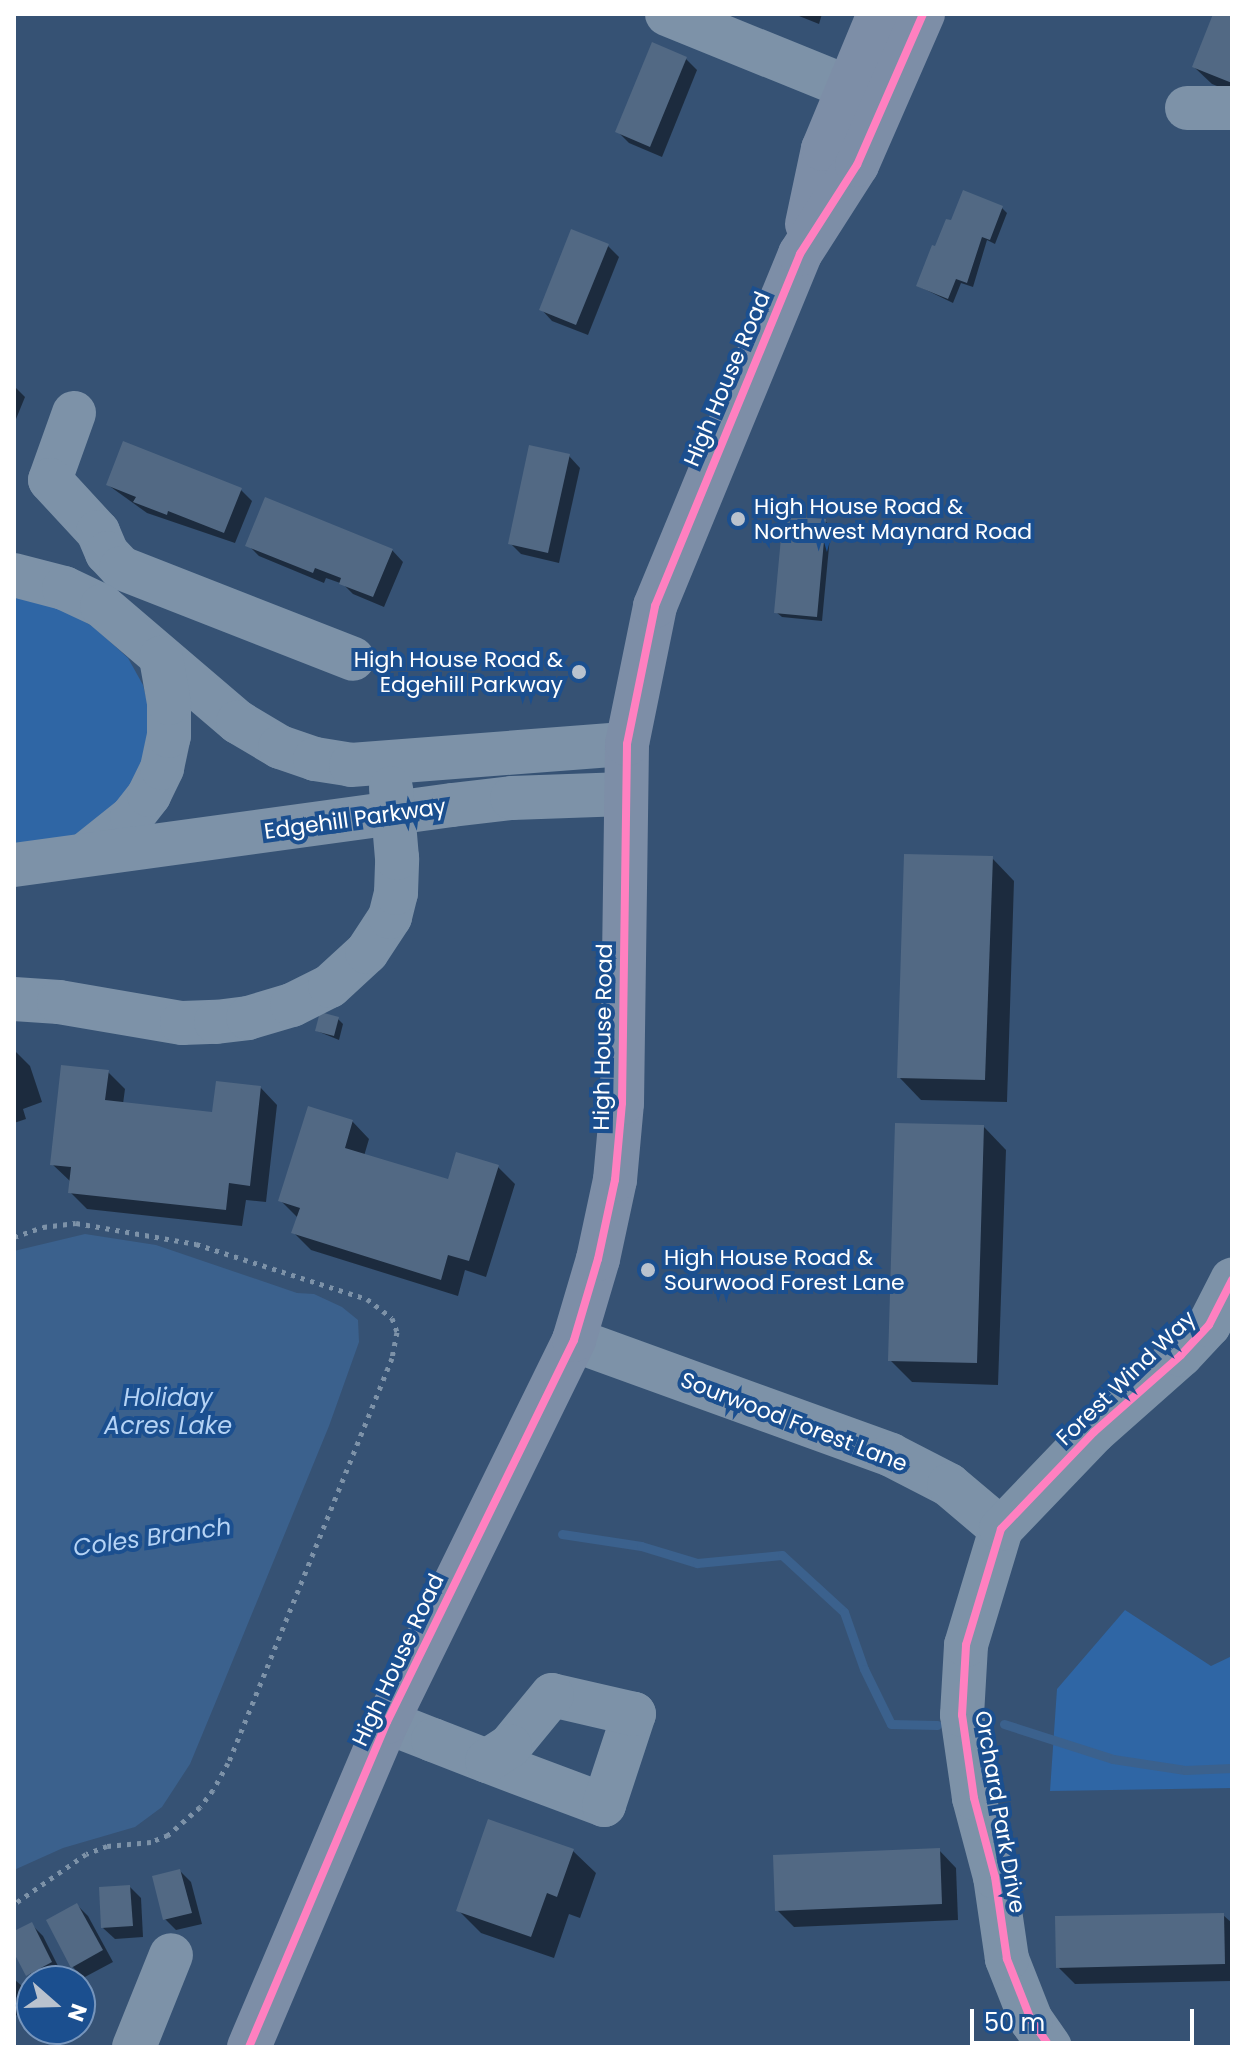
<!DOCTYPE html>
<style>
body{margin:0}
#map{position:relative;width:1246px;height:2061px;overflow:hidden;background:#365274;font-family:Poppins,sans-serif}
div>[style]{position:absolute}
[style*='--x']{left:calc(var(--x)*1px);top:calc(var(--y)*1px);width:calc(var(--w)*1px);rotate:calc(var(--a)*1deg)}
.green>*{inset:0;background:#2f66a5}
.water>*{inset:0;background:#3b618d}
.shadow>*{inset:0;background:#0007}
.stream>*{height:9px;margin:-4.5px;padding:0 4.5px;transform-origin:4.5px;border-radius:4.5px;background:#3b618d}
.building>*{inset:0;background:#526984}
.path>*{height:5px;margin-top:-2.5px;transform-origin:0;background:repeating-linear-gradient(90deg,#7d92a8 0 4px,transparent 0 10px)}
.minor>*{height:44px;margin:-22px;padding:0 22px;transform-origin:22px;border-radius:22px;background:#7d92a8}
.major>*{height:44px;margin:-22px;padding:0 22px;transform-origin:22px;border-radius:22px;background:#7d8ea7}
.cycleway>*{height:8px;margin:-4px;padding:0 4px;transform-origin:4px;border-radius:4px;background:#ff80c0}
.dots>*{width:22px;height:22px;translate:-50% -50%;box-sizing:border-box;border:4px solid #1b4f8f;border-radius:50%}
span{translate:-50% -50%;white-space:nowrap;text-align:center;line-height:1.15;-webkit-text-stroke:8px #1b4f8f;paint-order:stroke}
.street-label{font-size:22px;color:#fff}
.poi-label{font-size:22px;color:#fff}
.left{translate:0 -50%;text-align:left}
.right{translate:-100% -50%;text-align:right}
.water-label{font-size:24px;color:#b5d3f5;font-style:italic}
.frame{position:absolute;inset:0;border:16px solid #fff;pointer-events:none}
.north{position:absolute;left:16px;top:1965px;width:80px;height:80px;box-sizing:border-box;background:#1b4f8f;border:2px solid #7695bc;border-radius:50%;rotate:110deg;font-size:22px;font-weight:700;line-height:32px;text-align:center;color:#fff}
.north::after{content:'';display:block;margin:auto;width:28px;height:36px;background:#b9c2ce;clip-path:polygon(50% 0,100% 100%,50% 72%,0 100%)}
.scale{position:absolute;left:970px;top:2009px;width:224px;height:36px;box-sizing:border-box;border:4px solid #fff;border-top:0;padding-left:10px;font-size:24px;line-height:28px;white-space:nowrap;color:#fff;-webkit-text-stroke:6px #1b4f8f;paint-order:stroke}
</style>
<div id="map">
<div class="green">
<div style="clip-path:polygon(14px 591px,61px 608px,94px 627px,128px 658px,143px 685px,152px 721px,150px 754px,120px 809px,69px 842px,14px 851px)"></div>
<div style="clip-path:polygon(1125px 1610px,1211px 1666px,1232px 1656px,1232px 1788px,1050px 1791px,1057px 1689px)"></div>
</div>
<div class="water">
<div style="clip-path:polygon(85px 1234px,156px 1245px,297px 1293px,314px 1294px,342px 1307px,358px 1320px,359px 1342px,329px 1426px,219px 1694px,190px 1764px,162px 1807px,135px 1827px,63px 1848px,14px 1870px,14px 1251px)"></div>
</div>
<div class="shadow">
<div style="clip-path:polygon(794px 14px,822px 14px,819px 24px)"></div>
<div style="clip-path:polygon(1215px 14px,1232px 14px,1232px 92px,1212px 84px,1194px 67px)"></div>
<div style="clip-path:polygon(686px 59px,697px 70px,662px 157px,629px 143px,618px 132px)"></div>
<div style="clip-path:polygon(1002px 208px,1007px 213px,995px 244px,987px 240px,973px 287px,961px 283px,953px 303px,918px 286px,952px 223px)"></div>
<div style="clip-path:polygon(608px 246px,619px 257px,588px 335px,552px 321px,541px 309px)"></div>
<div style="clip-path:polygon(14px 386px,25px 397px,14px 424px)"></div>
<div style="clip-path:polygon(569px 456px,580px 468px,559px 563px,521px 554px,510px 543px)"></div>
<div style="clip-path:polygon(108px 485px,241px 490px,252px 501px,235px 543px,147px 513px)"></div>
<div style="clip-path:polygon(825px 521px,831px 526px,822px 621px,782px 617px,776px 612px)"></div>
<div style="clip-path:polygon(248px 545px,392px 550px,403px 562px,384px 607px,353px 594px,343px 584px,326px 578px,324px 583px,259px 556px)"></div>
<div style="clip-path:polygon(992px 858px,1014px 881px,1007px 1102px,921px 1100px,899px 1077px)"></div>
<div style="clip-path:polygon(338px 1019px,343px 1024px,339px 1040px,317px 1031px)"></div>
<div style="clip-path:polygon(14px 1050px,30px 1066px,42px 1102px,23px 1109px,26px 1119px,14px 1123px)"></div>
<div style="clip-path:polygon(108px 1072px,125px 1089px,123px 1104px,213px 1114px,260px 1087px,277px 1105px,266px 1202px,246px 1200px,242px 1226px,87px 1209px,70px 1192px,71px 1182px,52px 1164px)"></div>
<div style="clip-path:polygon(352px 1121px,369px 1139px,364px 1156px,449px 1182px,498px 1167px,515px 1184px,486px 1277px,465px 1270px,458px 1296px,311px 1250px,294px 1233px,298px 1218px,280px 1200px)"></div>
<div style="clip-path:polygon(984px 1127px,1006px 1150px,998px 1385px,912px 1382px,890px 1360px)"></div>
<div style="clip-path:polygon(939px 1850px,956px 1868px,958px 1920px,794px 1927px,777px 1910px)"></div>
<div style="clip-path:polygon(573px 1851px,596px 1873px,580px 1918px,569px 1914px,554px 1958px,481px 1933px,458px 1910px)"></div>
<div style="clip-path:polygon(180px 1871px,191px 1882px,202px 1924px,176px 1930px,165px 1919px)"></div>
<div style="clip-path:polygon(130px 1887px,141px 1898px,143px 1937px,115px 1939px,103px 1928px)"></div>
<div style="clip-path:polygon(77px 1905px,88px 1916px,113px 1962px,83px 1978px,72px 1966px)"></div>
<div style="clip-path:polygon(1223px 1915px,1232px 1923px,1232px 1981px,1075px 1984px,1058px 1967px)"></div>
<div style="clip-path:polygon(32px 1925px,43px 1936px,62px 1974px,48px 1981px,34px 1981px,14px 1948px,14px 1934px)"></div>
<div style="clip-path:polygon(14px 1979px,32px 1995px,16px 2016px,14px 2015px)"></div>
</div>
<div class="stream">
<div style="--x:562;--y:1534;--w:80;--a:8.6"></div>
<div style="--x:641;--y:1546;--w:59;--a:16.9"></div>
<div style="--x:697;--y:1563;--w:85;--a:-5.4"></div>
<div style="--x:782;--y:1555;--w:84;--a:42.6"></div>
<div style="--x:844;--y:1612;--w:60;--a:70.7"></div>
<div style="--x:864;--y:1669;--w:61;--a:63.9"></div>
<div style="--x:891;--y:1724;--w:46;--a:1.2"></div>
<div style="--x:1004;--y:1724;--w:114;--a:17.8"></div>
<div style="--x:1113;--y:1759;--w:73;--a:8.7"></div>
<div style="--x:1185;--y:1770;--w:47;--a:-2.4"></div>
</div>
<div class="building">
<div style="clip-path:polygon(1213px 14px,1232px 14px,1232px 83px,1192px 67px)"></div>
<div style="clip-path:polygon(652px 42px,687px 57px,650px 147px,615px 132px)"></div>
<div style="clip-path:polygon(963px 190px,1003px 206px,990px 240px,982px 237px,967px 283px,956px 279px,948px 299px,916px 286px,932px 245px,935px 246px,946px 219px,951px 220px)"></div>
<div style="clip-path:polygon(571px 229px,609px 244px,576px 325px,539px 310px)"></div>
<div style="clip-path:polygon(123px 441px,242px 488px,224px 533px,168px 511px,167px 515px,133px 502px,136px 497px,106px 485px)"></div>
<div style="clip-path:polygon(529px 445px,570px 454px,548px 553px,508px 544px)"></div>
<div style="clip-path:polygon(265px 497px,393px 549px,373px 597px,339px 584px,341px 578px,315px 568px,313px 573px,245px 546px)"></div>
<div style="clip-path:polygon(783px 516px,826px 519px,817px 617px,774px 613px)"></div>
<div style="clip-path:polygon(904px 854px,993px 856px,985px 1080px,897px 1078px)"></div>
<div style="clip-path:polygon(320px 1012px,339px 1017px,334px 1036px,315px 1031px)"></div>
<div style="clip-path:polygon(61px 1065px,109px 1070px,105px 1100px,212px 1112px,216px 1081px,261px 1086px,250px 1186px,229px 1183px,226px 1210px,68px 1193px,71px 1167px,50px 1165px)"></div>
<div style="clip-path:polygon(308px 1106px,353px 1120px,345px 1148px,448px 1179px,456px 1152px,499px 1165px,469px 1261px,448px 1255px,441px 1280px,291px 1233px,300px 1208px,278px 1201px)"></div>
<div style="clip-path:polygon(895px 1123px,984px 1125px,977px 1363px,888px 1361px)"></div>
<div style="clip-path:polygon(488px 1819px,574px 1849px,557px 1897px,547px 1893px,531px 1937px,456px 1911px)"></div>
<div style="clip-path:polygon(940px 1848px,942px 1904px,775px 1911px,773px 1855px)"></div>
<div style="clip-path:polygon(180px 1869px,192px 1913px,163px 1920px,152px 1876px)"></div>
<div style="clip-path:polygon(130px 1885px,133px 1926px,101px 1928px,99px 1887px)"></div>
<div style="clip-path:polygon(77px 1903px,103px 1950px,71px 1968px,46px 1920px)"></div>
<div style="clip-path:polygon(1224px 1913px,1225px 1964px,1056px 1968px,1055px 1916px)"></div>
<div style="clip-path:polygon(32px 1922px,52px 1962px,26px 1976px,14px 1953px,14px 1931px)"></div>
</div>
<div class="path">
<div style="--x:14;--y:1237;--w:31;--a:-19"></div>
<div style="--x:43;--y:1227;--w:33;--a:-7"></div>
<div style="--x:76;--y:1223;--w:122;--a:9.9"></div>
<div style="--x:196;--y:1244;--w:180;--a:17.8"></div>
<div style="--x:367;--y:1299;--w:31;--a:37"></div>
<div style="--x:392;--y:1318;--w:15;--a:70"></div>
<div style="--x:397;--y:1332;--w:26;--a:101"></div>
<div style="--x:392;--y:1358;--w:437;--a:112"></div>
<div style="--x:228;--y:1763;--w:31;--a:119"></div>
<div style="--x:213;--y:1790;--w:21;--a:127"></div>
<div style="--x:200;--y:1807;--w:43;--a:138.8"></div>
<div style="--x:168;--y:1835;--w:18;--a:158"></div>
<div style="--x:151;--y:1842;--w:44;--a:174.8"></div>
<div style="--x:107;--y:1846;--w:22;--a:159"></div>
<div style="--x:86;--y:1854;--w:88;--a:145.2"></div>
</div>
<div class="minor">
<div style="--x:667;--y:14;--w:194;--a:22.1"></div>
<div style="--x:1187;--y:108;--w:45;--a:0"></div>
<div style="--x:74;--y:413;--w:71;--a:109.7"></div>
<div style="--x:50;--y:480;--w:71;--a:47.3"></div>
<div style="--x:98;--y:532;--w:23;--a:67"></div>
<div style="--x:107;--y:553;--w:21;--a:47"></div>
<div style="--x:121;--y:568;--w:249;--a:21.4"></div>
<div style="--x:14;--y:575;--w:52;--a:14.6"></div>
<div style="--x:64;--y:588;--w:42;--a:25.3"></div>
<div style="--x:102;--y:606;--w:179;--a:40.5"></div>
<div style="--x:238;--y:722;--w:49;--a:30.8"></div>
<div style="--x:280;--y:747;--w:37;--a:19"></div>
<div style="--x:315;--y:759;--w:36;--a:9"></div>
<div style="--x:351;--y:765;--w:277;--a:-4.4"></div>
<div style="--x:86;--y:854;--w:59;--a:-38.8"></div>
<div style="--x:132;--y:817;--w:28;--a:-52"></div>
<div style="--x:149;--y:795;--w:30;--a:-64"></div>
<div style="--x:162;--y:768;--w:33;--a:-78"></div>
<div style="--x:169;--y:736;--w:33;--a:-90"></div>
<div style="--x:169;--y:703;--w:46;--a:-100.1"></div>
<div style="--x:14;--y:865;--w:442;--a:-7.8"></div>
<div style="--x:452;--y:805;--w:60;--a:-6.7"></div>
<div style="--x:512;--y:798;--w:113;--a:-2"></div>
<div style="--x:14;--y:999;--w:45;--a:3.8"></div>
<div style="--x:59;--y:1002;--w:125;--a:9.7"></div>
<div style="--x:182;--y:1023;--w:34;--a:-2"></div>
<div style="--x:216;--y:1022;--w:32;--a:-7"></div>
<div style="--x:248;--y:1018;--w:46;--a:-16.5"></div>
<div style="--x:292;--y:1005;--w:42;--a:-26.6"></div>
<div style="--x:330;--y:986;--w:50;--a:-42.6"></div>
<div style="--x:367;--y:952;--w:42;--a:-56.7"></div>
<div style="--x:390;--y:917;--w:25;--a:-76"></div>
<div style="--x:396;--y:893;--w:35;--a:-88"></div>
<div style="--x:397;--y:858;--w:70;--a:-94.9"></div>
<div style="--x:574;--y:1340;--w:337;--a:19.9"></div>
<div style="--x:891;--y:1455;--w:65;--a:27.3"></div>
<div style="--x:949;--y:1485;--w:68;--a:40.2"></div>
<div style="--x:387;--y:1722;--w:49;--a:21.4"></div>
<div style="--x:433;--y:1740;--w:58;--a:21.3"></div>
<div style="--x:487;--y:1761;--w:125;--a:20.6"></div>
<div style="--x:604;--y:1805;--w:96;--a:-71.8"></div>
<div style="--x:634;--y:1714;--w:84;--a:-167"></div>
<div style="--x:552;--y:1695;--w:66;--a:129.5"></div>
<div style="--x:510;--y:1746;--w:27;--a:147"></div>
<div style="--x:134;--y:2047;--w:99;--a:-68.1"></div>
<div style="--x:1050;--y:2047;--w:33;--a:-125"></div>
<div style="--x:1031;--y:2020;--w:66;--a:-111.5"></div>
<div style="--x:1007;--y:1959;--w:83;--a:-98.3"></div>
<div style="--x:995;--y:1877;--w:82;--a:-104.9"></div>
<div style="--x:974;--y:1798;--w:84;--a:-98.2"></div>
<div style="--x:962;--y:1715;--w:70;--a:-86.7"></div>
<div style="--x:966;--y:1645;--w:121;--a:-73.2"></div>
<div style="--x:1001;--y:1529;--w:134;--a:-46.2"></div>
<div style="--x:1094;--y:1432;--w:116;--a:-41.5"></div>
<div style="--x:1181;--y:1355;--w:41;--a:-47"></div>
<div style="--x:1209;--y:1325;--w:51;--a:-62.9"></div>
</div>
<div class="major">
<div style="--x:807;--y:224;--w:77;--a:-78"></div>
<div style="--x:823;--y:149;--w:146;--a:-67.5"></div>
<div style="--x:249;--y:2047;--w:353;--a:-67"></div>
<div style="--x:387;--y:1722;--w:425;--a:-63.9"></div>
<div style="--x:574;--y:1340;--w:84;--a:-73.5"></div>
<div style="--x:598;--y:1259;--w:81;--a:-77.9"></div>
<div style="--x:615;--y:1180;--w:77;--a:-84.8"></div>
<div style="--x:622;--y:1103;--w:359;--a:-89.2"></div>
<div style="--x:627;--y:744;--w:141;--a:-78.5"></div>
<div style="--x:655;--y:606;--w:381;--a:-67.6"></div>
<div style="--x:800;--y:254;--w:106;--a:-57.4"></div>
<div style="--x:857;--y:165;--w:165;--a:-66.4"></div>
</div>
<div class="cycleway">
<div style="--x:249;--y:2047;--w:353;--a:-67"></div>
<div style="--x:387;--y:1722;--w:425;--a:-63.9"></div>
<div style="--x:574;--y:1340;--w:84;--a:-73.5"></div>
<div style="--x:598;--y:1259;--w:81;--a:-77.9"></div>
<div style="--x:615;--y:1180;--w:77;--a:-84.8"></div>
<div style="--x:622;--y:1103;--w:359;--a:-89.2"></div>
<div style="--x:627;--y:744;--w:141;--a:-78.5"></div>
<div style="--x:655;--y:606;--w:381;--a:-67.6"></div>
<div style="--x:800;--y:254;--w:106;--a:-57.4"></div>
<div style="--x:857;--y:165;--w:165;--a:-66.4"></div>
<div style="--x:1050;--y:2047;--w:33;--a:-125"></div>
<div style="--x:1031;--y:2020;--w:66;--a:-111.5"></div>
<div style="--x:1007;--y:1959;--w:83;--a:-98.3"></div>
<div style="--x:995;--y:1877;--w:82;--a:-104.9"></div>
<div style="--x:974;--y:1798;--w:84;--a:-98.2"></div>
<div style="--x:962;--y:1715;--w:70;--a:-86.7"></div>
<div style="--x:966;--y:1645;--w:121;--a:-73.2"></div>
<div style="--x:1001;--y:1529;--w:134;--a:-46.2"></div>
<div style="--x:1094;--y:1432;--w:116;--a:-41.5"></div>
<div style="--x:1181;--y:1355;--w:41;--a:-47"></div>
<div style="--x:1209;--y:1325;--w:51;--a:-62.9"></div>
</div>
<div class="dots">
<div style="left:738px;top:519px;background:#b9c2ce"></div>
<div style="left:579px;top:672px;background:#b9c2ce"></div>
<div style="left:648px;top:1270px;background:#b9c2ce"></div>
</div>
<div class="street-label">
<span style="left:727px;top:379px;rotate:-67deg">High House Road</span>
<span style="left:355px;top:819px;rotate:-8deg">Edgehill Parkway</span>
<span style="left:603px;top:1037px;rotate:-89deg">High House Road</span>
<span style="left:1126px;top:1378px;rotate:-44deg">Forest Wind Way</span>
<span style="left:794px;top:1422px;rotate:21deg">Sourwood Forest Lane</span>
<span style="left:398px;top:1660px;rotate:-65deg">High House Road</span>
<span style="left:1000px;top:1812px;rotate:80deg">Orchard Park Drive</span>
</div>
<div class="poi-label">
<span class="left" style="left:754px;top:519px">High House Road &amp;<br>Northwest Maynard Road</span>
<span class="right" style="left:563px;top:672px">High House Road &amp;<br>Edgehill Parkway</span>
<span class="left" style="left:664px;top:1270px">High House Road &amp;<br>Sourwood Forest Lane</span>
</div>
<div class="water-label">
<span style="left:168px;top:1412px">Holiday<br>Acres Lake</span>
<span style="left:152px;top:1537px;rotate:-8deg">Coles Branch</span>
</div>
<div class="frame"></div>
<div class="north">N</div>
<div class="scale">50 m</div>
</div>
